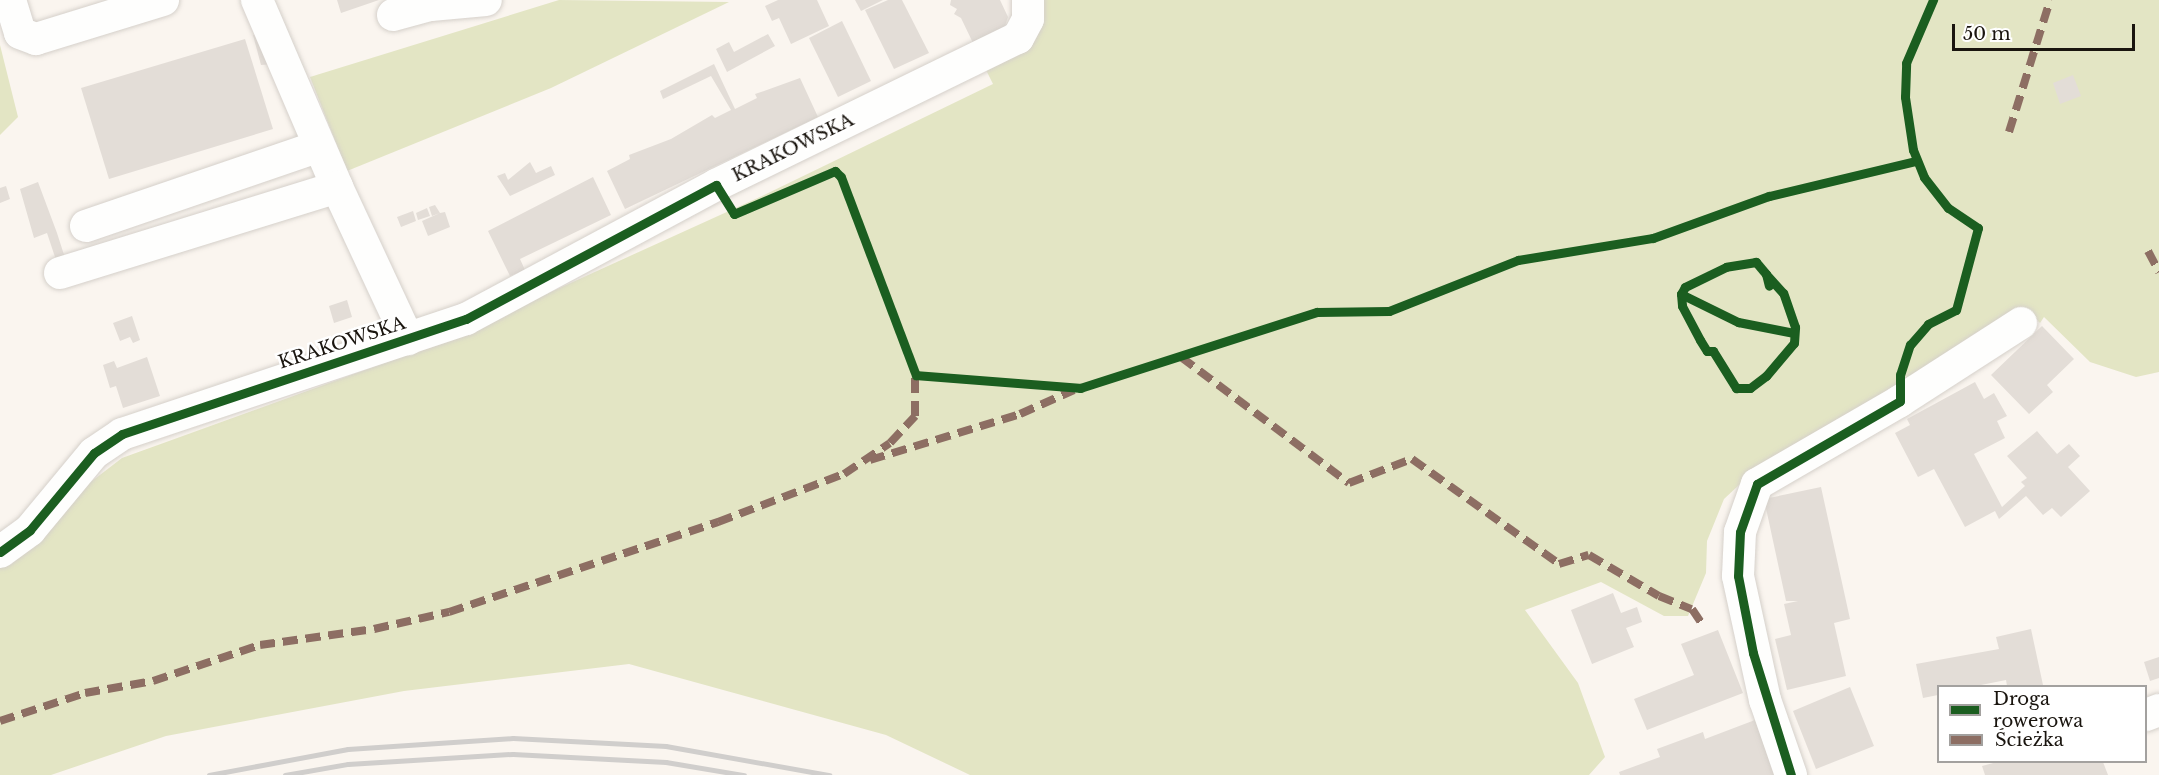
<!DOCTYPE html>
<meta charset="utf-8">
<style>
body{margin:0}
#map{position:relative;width:2159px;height:775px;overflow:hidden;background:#faf5ef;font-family:"Libre Baskerville",serif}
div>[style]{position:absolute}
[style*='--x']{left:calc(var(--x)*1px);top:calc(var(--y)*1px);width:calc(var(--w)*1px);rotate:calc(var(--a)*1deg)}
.green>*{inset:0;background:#e3e5c4}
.building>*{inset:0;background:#e3ddd7}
.roads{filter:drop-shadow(0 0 2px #d5d0ca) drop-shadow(0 0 2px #d5d0ca)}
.minor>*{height:32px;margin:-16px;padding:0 16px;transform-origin:16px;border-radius:16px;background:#fefefd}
.rail>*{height:4.5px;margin:-2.25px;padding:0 2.25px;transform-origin:2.25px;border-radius:2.25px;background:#d0cecc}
.quiet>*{height:8px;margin-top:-4px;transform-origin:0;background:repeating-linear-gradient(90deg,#8d6e63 0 15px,transparent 0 23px)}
.cycleway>*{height:9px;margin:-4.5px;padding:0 4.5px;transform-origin:4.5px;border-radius:4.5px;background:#1b5e20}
span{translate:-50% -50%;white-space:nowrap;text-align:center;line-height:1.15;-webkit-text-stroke:5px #fff;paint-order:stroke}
.street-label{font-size:18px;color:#1a150f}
.legend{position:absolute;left:1937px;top:685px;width:210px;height:78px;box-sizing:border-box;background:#fff;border:2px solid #a3a19f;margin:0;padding:8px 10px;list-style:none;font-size:18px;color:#1a150f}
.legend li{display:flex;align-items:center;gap:12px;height:30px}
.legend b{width:30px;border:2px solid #a3a19f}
.scale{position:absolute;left:1952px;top:24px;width:183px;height:27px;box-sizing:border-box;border:3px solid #1a150f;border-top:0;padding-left:8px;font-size:18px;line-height:21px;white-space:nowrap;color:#1a150f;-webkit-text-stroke:4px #fff;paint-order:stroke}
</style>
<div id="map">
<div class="green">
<div style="clip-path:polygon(559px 0,729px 2px,551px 88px,347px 171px,310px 77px)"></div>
<div style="clip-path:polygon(1040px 0,2159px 0,2159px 372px,2136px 377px,2090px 362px,2044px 317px,2040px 323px,2032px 315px,1754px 471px,1724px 499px,1707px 541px,1706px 573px,1688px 616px,1664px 616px,1601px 582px,1525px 610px,1578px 683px,1605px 757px,1589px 775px,970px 775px,886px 735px,629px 664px,404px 691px,166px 736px,51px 775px,0 775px,0 568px,12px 564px,66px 501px,122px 458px,434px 345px,762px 196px,993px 84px,985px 68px)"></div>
<div style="clip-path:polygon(0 45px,18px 117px,0 135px)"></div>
</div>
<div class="building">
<div style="clip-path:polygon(337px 0,379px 0,341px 13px)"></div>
<div style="clip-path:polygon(778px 0,817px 0,829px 26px,791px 44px,779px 18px,772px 21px,765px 6px)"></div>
<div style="clip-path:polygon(855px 0,883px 0,861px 11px)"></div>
<div style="clip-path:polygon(888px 0,902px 0,929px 53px,894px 69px,865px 10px)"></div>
<div style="clip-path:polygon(951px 0,1000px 0,1008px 17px,1004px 29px,973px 43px,961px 18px,954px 14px,957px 9px,950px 5px)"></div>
<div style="clip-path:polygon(842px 21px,871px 81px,838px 97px,809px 38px)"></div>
<div style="clip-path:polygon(263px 32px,274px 64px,261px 65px,253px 35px)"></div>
<div style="clip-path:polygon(768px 34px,775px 46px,727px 72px,716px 49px,729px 42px,734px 52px)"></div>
<div style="clip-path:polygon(245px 39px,273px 129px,109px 179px,81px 88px)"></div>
<div style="clip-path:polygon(714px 64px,735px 109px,757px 98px,755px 94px,761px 92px,800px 78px,818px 117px,625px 209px,607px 171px,630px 159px,629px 155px,671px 139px,712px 115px,715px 118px,731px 110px,711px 76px,663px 99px,660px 91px)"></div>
<div style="clip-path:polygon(2073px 75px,2081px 96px,2060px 104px,2053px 83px)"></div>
<div style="clip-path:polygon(530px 162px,536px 173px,551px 166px,555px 175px,510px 196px,497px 176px,505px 173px,508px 180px)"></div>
<div style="clip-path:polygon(593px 177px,611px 215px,520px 259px,525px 270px,510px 276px,488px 231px)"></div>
<div style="clip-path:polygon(38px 182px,57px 233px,67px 264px,58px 266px,47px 233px,34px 238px,20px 189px)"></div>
<div style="clip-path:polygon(6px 186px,10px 199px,0 203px,0 188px)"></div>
<div style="clip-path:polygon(435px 205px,440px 213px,445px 212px,450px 227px,428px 236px,422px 221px,440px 213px,432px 216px,429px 207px)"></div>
<div style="clip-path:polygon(427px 208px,430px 216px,418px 220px,416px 213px)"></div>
<div style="clip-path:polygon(413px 211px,416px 221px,401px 227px,397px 217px)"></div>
<div style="clip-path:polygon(347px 300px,352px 317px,334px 323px,329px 306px)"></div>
<div style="clip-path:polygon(132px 316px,140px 340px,133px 343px,130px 337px,120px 341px,113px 323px)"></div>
<div style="clip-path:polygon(2042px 326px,2074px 359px,2047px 385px,2053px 392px,2029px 414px,1991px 375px)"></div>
<div style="clip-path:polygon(147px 357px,160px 396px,123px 408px,116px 386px,110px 388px,103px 365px,114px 361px,117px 368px)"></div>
<div style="clip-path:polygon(1975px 382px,1984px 399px,1994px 393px,2007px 416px,1997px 421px,2005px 438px,1974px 454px,2002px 507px,2025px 486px,2021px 482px,2027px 478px,2007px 456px,2037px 431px,2057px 454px,2069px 444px,2080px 456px,2068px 467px,2090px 491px,2061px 517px,2052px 508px,2043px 515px,2026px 496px,1999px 519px,1995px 511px,1965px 527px,1934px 469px,1918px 477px,1895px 433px,1910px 425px,1907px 419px)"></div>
<div style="clip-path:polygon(1821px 487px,1850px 619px,1834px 623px,1846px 676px,1787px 690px,1775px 639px,1791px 635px,1784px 604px,1798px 601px,1786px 601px,1764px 499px)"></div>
<div style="clip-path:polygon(1613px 593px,1621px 613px,1637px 607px,1642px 622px,1626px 628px,1634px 647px,1592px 664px,1571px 610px)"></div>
<div style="clip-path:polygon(2031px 629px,2043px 685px,2007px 686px,2006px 680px,1976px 686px,1938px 686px,1938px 695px,1923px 698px,1916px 664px,1999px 649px,1996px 637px)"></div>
<div style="clip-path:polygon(1718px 630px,1743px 693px,1647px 730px,1634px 699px,1694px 675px,1681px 644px)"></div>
<div style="clip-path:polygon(2159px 657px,2159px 678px,2150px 681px,2144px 662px)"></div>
<div style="clip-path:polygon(1850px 687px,1874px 746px,1816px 769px,1793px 711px)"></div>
<div style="clip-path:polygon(1755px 720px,1775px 775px,1620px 775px,1619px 772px,1660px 757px,1657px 749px,1703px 732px,1705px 739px)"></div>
<div style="clip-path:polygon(1997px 762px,2103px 762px,2108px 775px,1985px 775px,1982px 766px)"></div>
</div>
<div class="roads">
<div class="minor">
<div style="--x:10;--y:0;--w:34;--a:73"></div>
<div style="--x:20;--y:33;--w:17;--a:21"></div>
<div style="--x:36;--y:39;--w:133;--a:-17.1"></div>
<div style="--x:257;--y:0;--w:203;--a:66.8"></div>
<div style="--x:337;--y:187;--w:168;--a:65"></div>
<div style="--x:393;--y:15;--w:39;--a:-15"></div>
<div style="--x:431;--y:5;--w:55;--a:-5.2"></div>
<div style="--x:86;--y:226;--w:246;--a:-18.9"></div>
<div style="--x:60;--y:273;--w:290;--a:-17.2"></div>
<div style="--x:0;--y:552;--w:37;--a:-36"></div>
<div style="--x:30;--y:530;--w:100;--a:-50.3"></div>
<div style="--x:94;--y:453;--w:34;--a:-34"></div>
<div style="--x:122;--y:434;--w:363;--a:-18.5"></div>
<div style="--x:466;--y:319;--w:284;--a:-28.2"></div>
<div style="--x:716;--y:185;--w:336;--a:-26"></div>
<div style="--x:1018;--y:38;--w:21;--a:-62"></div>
<div style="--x:1028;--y:19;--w:19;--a:-90"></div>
<div style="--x:2146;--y:715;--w:14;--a:-21"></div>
<div style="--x:1791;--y:775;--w:79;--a:-109.1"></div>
<div style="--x:1765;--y:700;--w:127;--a:-102.3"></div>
<div style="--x:1738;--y:576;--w:44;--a:-87.4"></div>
<div style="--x:1740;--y:532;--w:51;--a:-70.5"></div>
<div style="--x:1757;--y:484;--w:165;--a:-30.1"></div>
<div style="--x:1900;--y:401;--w:144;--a:-32.8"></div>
</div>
</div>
<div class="rail">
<div style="--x:209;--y:775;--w:141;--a:-10.6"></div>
<div style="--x:348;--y:749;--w:165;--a:-3.8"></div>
<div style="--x:513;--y:738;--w:153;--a:3"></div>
<div style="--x:666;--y:746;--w:166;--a:10.1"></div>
<div style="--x:285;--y:775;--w:64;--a:-9.9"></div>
<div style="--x:348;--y:764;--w:165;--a:-3.5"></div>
<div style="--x:513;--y:754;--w:153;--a:3"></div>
<div style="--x:666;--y:762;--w:79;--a:9.5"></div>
</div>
<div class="quiet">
<div style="--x:2009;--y:132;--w:138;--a:-72.7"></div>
<div style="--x:2148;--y:251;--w:24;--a:62"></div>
<div style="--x:1181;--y:357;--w:210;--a:36.9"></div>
<div style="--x:1349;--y:483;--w:67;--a:-20.9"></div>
<div style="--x:1412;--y:459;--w:181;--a:35.5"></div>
<div style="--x:1559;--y:564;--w:31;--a:-17"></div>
<div style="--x:1589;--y:555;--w:81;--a:30.4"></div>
<div style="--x:1659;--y:596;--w:35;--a:22"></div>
<div style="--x:1692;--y:609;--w:18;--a:56"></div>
<div style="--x:870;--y:460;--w:157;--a:-17"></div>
<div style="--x:1020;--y:414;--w:59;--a:-24"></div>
<div style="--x:0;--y:721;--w:89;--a:-18.2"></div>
<div style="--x:85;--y:693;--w:69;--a:-10"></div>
<div style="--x:153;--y:681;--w:113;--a:-18.6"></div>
<div style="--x:260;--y:645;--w:115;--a:-8"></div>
<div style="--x:374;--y:629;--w:77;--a:-12.8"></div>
<div style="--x:449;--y:612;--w:284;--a:-18.5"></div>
<div style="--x:718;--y:522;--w:135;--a:-20.9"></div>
<div style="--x:844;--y:474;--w:55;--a:-34"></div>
<div style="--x:890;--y:443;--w:37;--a:-47"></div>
<div style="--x:915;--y:416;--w:45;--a:-90"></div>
</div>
<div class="cycleway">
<div style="--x:1766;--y:274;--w:16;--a:-130"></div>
<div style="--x:1756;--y:262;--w:30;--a:171"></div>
<div style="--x:1726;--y:267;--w:46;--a:154"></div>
<div style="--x:1685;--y:287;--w:8;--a:120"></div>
<div style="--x:1681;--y:294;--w:12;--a:85"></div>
<div style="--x:1682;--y:306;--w:38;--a:62"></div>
<div style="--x:1700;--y:340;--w:13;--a:58"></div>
<div style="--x:1707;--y:351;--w:6;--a:0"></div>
<div style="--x:1713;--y:351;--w:44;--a:58.1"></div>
<div style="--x:1736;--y:388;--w:14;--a:0"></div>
<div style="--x:1750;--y:388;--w:20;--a:-37"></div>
<div style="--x:1766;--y:376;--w:43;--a:-49.7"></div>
<div style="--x:1794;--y:343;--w:16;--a:-86"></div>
<div style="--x:1795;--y:327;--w:36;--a:-109"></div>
<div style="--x:1783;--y:293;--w:25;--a:-132"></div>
<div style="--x:1766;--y:274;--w:12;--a:76"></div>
<div style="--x:1681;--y:294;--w:64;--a:26.2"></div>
<div style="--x:1738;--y:322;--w:57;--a:11.1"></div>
<div style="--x:0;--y:552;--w:37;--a:-36"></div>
<div style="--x:30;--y:530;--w:100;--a:-50.3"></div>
<div style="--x:94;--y:453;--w:34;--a:-34"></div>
<div style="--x:122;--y:434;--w:363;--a:-18.5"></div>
<div style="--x:466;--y:319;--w:284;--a:-28.2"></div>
<div style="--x:716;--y:185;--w:34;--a:58"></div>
<div style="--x:734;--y:214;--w:110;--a:-23.1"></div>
<div style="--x:835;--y:171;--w:8;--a:45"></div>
<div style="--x:841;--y:177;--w:212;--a:69.3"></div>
<div style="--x:916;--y:375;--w:165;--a:4.5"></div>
<div style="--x:1080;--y:388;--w:249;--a:-17.8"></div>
<div style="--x:1317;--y:312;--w:72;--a:-0.8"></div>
<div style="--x:1389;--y:311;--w:139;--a:-21.6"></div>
<div style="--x:1518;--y:260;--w:137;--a:-9.3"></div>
<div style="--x:1653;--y:238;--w:123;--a:-19.9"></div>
<div style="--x:1769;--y:196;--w:151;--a:-13.4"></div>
<div style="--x:1791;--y:775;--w:128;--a:-107.3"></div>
<div style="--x:1753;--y:653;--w:78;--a:-101"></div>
<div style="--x:1738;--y:576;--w:44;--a:-87.4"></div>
<div style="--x:1740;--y:532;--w:51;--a:-70.5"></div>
<div style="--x:1757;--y:484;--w:165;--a:-30.1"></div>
<div style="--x:1900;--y:401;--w:26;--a:-90"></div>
<div style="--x:1900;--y:375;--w:32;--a:-72"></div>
<div style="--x:1910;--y:345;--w:28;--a:-49"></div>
<div style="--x:1928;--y:324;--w:31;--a:-27"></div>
<div style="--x:1956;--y:310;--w:85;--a:-75"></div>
<div style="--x:1978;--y:228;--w:36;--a:-146"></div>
<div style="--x:1948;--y:208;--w:39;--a:-128"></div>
<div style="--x:1924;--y:177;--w:29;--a:-112"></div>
<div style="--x:1913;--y:150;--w:54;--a:-98.6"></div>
<div style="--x:1905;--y:97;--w:34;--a:-88"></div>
<div style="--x:1906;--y:63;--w:69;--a:-66.8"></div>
</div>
<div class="street-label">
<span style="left:793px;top:148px;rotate:-26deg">KRAKOWSKA</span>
<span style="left:342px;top:343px;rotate:-18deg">KRAKOWSKA</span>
</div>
<ul class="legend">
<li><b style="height:8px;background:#1b5e20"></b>Droga rowerowa</li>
<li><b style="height:8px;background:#8d6e63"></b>Ścieżka</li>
</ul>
<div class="scale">50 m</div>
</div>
